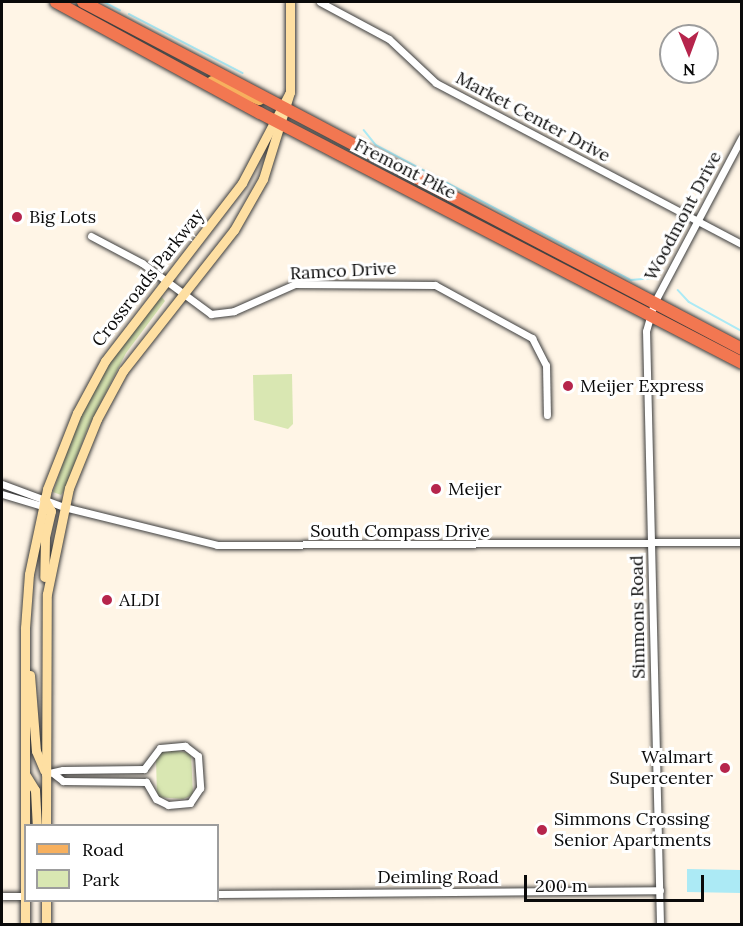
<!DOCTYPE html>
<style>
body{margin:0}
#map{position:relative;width:743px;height:926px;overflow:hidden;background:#fff5e6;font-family:Lora,serif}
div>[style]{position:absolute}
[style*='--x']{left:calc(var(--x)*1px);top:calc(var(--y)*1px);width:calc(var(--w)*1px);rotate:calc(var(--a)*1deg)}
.green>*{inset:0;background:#d9e7b2}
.water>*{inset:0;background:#aceaf5}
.stream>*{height:1.5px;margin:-0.75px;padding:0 0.75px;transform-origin:0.75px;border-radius:0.75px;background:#aceaf5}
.roads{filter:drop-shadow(0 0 2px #3d3d3d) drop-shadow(0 0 2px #3d3d3d)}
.street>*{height:7px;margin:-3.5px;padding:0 3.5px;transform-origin:3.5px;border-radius:3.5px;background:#fff}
.secondary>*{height:9px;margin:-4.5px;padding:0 4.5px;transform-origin:4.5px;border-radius:4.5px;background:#fedfa2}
.primary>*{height:10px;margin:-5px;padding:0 5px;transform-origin:5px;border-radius:5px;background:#f7b05e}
.highway>*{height:12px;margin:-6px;padding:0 6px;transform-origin:6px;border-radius:6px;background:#f27751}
.dots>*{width:16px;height:16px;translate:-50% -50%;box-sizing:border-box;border:3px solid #fff;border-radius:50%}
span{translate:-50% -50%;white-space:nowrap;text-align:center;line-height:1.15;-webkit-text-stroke:6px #fff;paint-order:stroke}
.street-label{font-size:18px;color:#0a0a0a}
.poi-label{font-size:18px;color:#0a0a0a}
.left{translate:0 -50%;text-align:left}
.right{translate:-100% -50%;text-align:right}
.frame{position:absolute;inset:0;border:3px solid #0a0a0a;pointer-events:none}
.legend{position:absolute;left:24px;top:824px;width:195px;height:78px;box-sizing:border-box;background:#fff;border:2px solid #9d9d9d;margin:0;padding:8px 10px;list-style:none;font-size:18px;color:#0a0a0a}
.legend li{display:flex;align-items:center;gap:12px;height:30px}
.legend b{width:30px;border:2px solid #9d9d9d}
.north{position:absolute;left:659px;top:24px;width:60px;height:60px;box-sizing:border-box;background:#fff;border:2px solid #9d9d9d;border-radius:50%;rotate:179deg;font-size:16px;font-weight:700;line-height:24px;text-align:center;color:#0a0a0a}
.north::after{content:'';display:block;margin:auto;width:21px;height:27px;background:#b6254c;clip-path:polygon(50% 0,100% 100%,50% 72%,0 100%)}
.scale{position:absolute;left:524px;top:875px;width:180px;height:27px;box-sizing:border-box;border:3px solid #0a0a0a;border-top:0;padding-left:8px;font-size:18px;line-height:21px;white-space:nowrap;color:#0a0a0a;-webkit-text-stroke:4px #fff;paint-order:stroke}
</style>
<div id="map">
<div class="green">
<div style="clip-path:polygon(161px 296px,165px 301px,126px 353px,87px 430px,65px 489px,61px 495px,53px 492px,79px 417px,108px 364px)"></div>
<div style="clip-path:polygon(292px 374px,293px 424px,288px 429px,254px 420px,253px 375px)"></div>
<div style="clip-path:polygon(164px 749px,191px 753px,193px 795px,183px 799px,157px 797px,156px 758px)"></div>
</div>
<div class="water">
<div style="clip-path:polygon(687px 869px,741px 870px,741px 893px,687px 892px)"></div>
</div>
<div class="stream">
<div style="--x:104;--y:2;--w:18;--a:27"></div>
<div style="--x:129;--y:14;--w:128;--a:27.4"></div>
<div style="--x:364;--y:130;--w:19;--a:51"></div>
<div style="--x:376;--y:145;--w:289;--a:27.9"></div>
<div style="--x:631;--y:280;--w:23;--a:-5"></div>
<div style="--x:678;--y:290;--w:16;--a:47"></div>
<div style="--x:689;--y:302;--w:60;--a:28.7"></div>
</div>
<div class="roads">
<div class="street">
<div style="--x:320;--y:2;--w:78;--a:28.2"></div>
<div style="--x:389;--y:39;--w:64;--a:43.1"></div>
<div style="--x:436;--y:83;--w:346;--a:27.8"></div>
<div style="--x:91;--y:236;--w:58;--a:27.9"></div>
<div style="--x:142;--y:263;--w:86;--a:36.5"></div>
<div style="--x:211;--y:314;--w:23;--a:-7"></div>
<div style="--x:234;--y:311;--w:67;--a:-23.9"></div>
<div style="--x:295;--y:284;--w:140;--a:0.4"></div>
<div style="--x:435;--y:285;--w:111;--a:28.7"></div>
<div style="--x:532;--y:338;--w:30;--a:63"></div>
<div style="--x:546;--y:365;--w:50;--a:88.9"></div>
<div style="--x:2;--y:484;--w:66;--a:20.4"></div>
<div style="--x:64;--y:507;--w:158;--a:13.9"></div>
<div style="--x:217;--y:545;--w:525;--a:-0.33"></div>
<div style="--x:2;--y:494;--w:46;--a:16.5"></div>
<div style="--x:45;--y:774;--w:18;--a:-13"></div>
<div style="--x:63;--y:770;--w:81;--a:-0.7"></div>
<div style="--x:144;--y:769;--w:26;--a:-53"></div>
<div style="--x:160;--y:748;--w:25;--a:-5"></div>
<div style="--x:185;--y:746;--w:16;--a:38"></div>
<div style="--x:198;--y:756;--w:32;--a:86"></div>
<div style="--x:200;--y:788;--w:18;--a:124"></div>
<div style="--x:190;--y:803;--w:22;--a:175"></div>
<div style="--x:168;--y:805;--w:13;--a:-153"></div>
<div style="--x:156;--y:799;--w:20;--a:-120"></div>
<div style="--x:146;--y:782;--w:83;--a:-179.3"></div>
<div style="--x:63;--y:781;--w:11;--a:-142"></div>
<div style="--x:218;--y:894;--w:442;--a:-0.5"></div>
<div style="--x:2;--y:896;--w:24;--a:0"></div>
<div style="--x:660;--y:924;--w:593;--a:-91.35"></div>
<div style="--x:646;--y:331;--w:29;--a:-74"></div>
<div style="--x:654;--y:303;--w:188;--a:-62.1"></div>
</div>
<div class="secondary">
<div style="--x:44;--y:499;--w:14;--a:60"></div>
<div style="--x:51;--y:511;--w:28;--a:103"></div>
<div style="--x:45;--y:538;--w:39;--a:91"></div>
<div style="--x:30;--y:675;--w:76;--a:85.5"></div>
<div style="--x:36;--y:751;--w:21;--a:67"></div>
<div style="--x:25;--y:774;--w:19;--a:58"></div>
<div style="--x:35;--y:790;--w:36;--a:87"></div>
<div style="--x:46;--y:826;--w:232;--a:-89.8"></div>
<div style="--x:47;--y:594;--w:108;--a:-78.3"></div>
<div style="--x:69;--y:488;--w:74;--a:-67.9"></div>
<div style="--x:97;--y:419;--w:55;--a:-61.6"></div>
<div style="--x:123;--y:371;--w:179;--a:-51.8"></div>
<div style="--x:234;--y:230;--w:59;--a:-60.4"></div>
<div style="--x:263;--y:179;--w:91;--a:-72.8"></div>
<div style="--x:290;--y:92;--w:90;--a:-90"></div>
<div style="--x:25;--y:924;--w:296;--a:-90"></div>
<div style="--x:25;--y:628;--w:54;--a:-85.8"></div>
<div style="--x:29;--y:574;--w:87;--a:-78"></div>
<div style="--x:47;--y:489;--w:82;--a:-68.5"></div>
<div style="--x:77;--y:413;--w:59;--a:-61.7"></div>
<div style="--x:105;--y:361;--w:225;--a:-52.4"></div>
<div style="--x:242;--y:183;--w:103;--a:-62.2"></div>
<div style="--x:46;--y:924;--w:24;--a:-90"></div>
</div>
<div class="primary">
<div style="--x:212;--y:81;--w:51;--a:22"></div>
</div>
<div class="highway">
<div style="--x:56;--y:2;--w:232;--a:28.6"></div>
<div style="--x:260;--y:113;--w:543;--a:27.41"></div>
<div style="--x:83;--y:2;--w:745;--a:27.77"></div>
</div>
</div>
<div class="dots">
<div style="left:17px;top:217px;background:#b6254c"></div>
<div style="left:568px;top:386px;background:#b6254c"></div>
<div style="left:436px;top:489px;background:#b6254c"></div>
<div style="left:107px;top:600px;background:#b6254c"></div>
<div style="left:725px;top:768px;background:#b6254c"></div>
<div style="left:542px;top:830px;background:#b6254c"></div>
</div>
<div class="street-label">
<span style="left:533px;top:117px;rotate:28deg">Market Center Drive</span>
<span style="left:405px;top:169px;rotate:27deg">Fremont Pike</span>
<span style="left:683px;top:216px;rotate:-62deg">Woodmont Drive</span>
<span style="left:343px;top:271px;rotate:-3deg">Ramco Drive</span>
<span style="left:148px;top:278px;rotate:-52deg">Crossroads Parkway</span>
<span style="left:400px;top:531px">South Compass Drive</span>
<span style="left:638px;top:617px;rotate:-91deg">Simmons Road</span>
<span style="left:438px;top:877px">Deimling Road</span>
</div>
<div class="poi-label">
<span class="left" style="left:29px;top:217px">Big Lots</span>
<span class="left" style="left:580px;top:386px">Meijer Express</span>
<span class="left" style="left:448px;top:489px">Meijer</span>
<span class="left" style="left:119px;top:600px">ALDI</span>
<span class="right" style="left:713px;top:768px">Walmart<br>Supercenter</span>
<span class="left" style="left:554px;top:830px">Simmons Crossing<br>Senior Apartments</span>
</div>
<div class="frame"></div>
<ul class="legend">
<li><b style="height:8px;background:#f7b05e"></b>Road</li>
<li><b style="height:16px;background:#d9e7b2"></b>Park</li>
</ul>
<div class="north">N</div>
<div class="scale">200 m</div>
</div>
